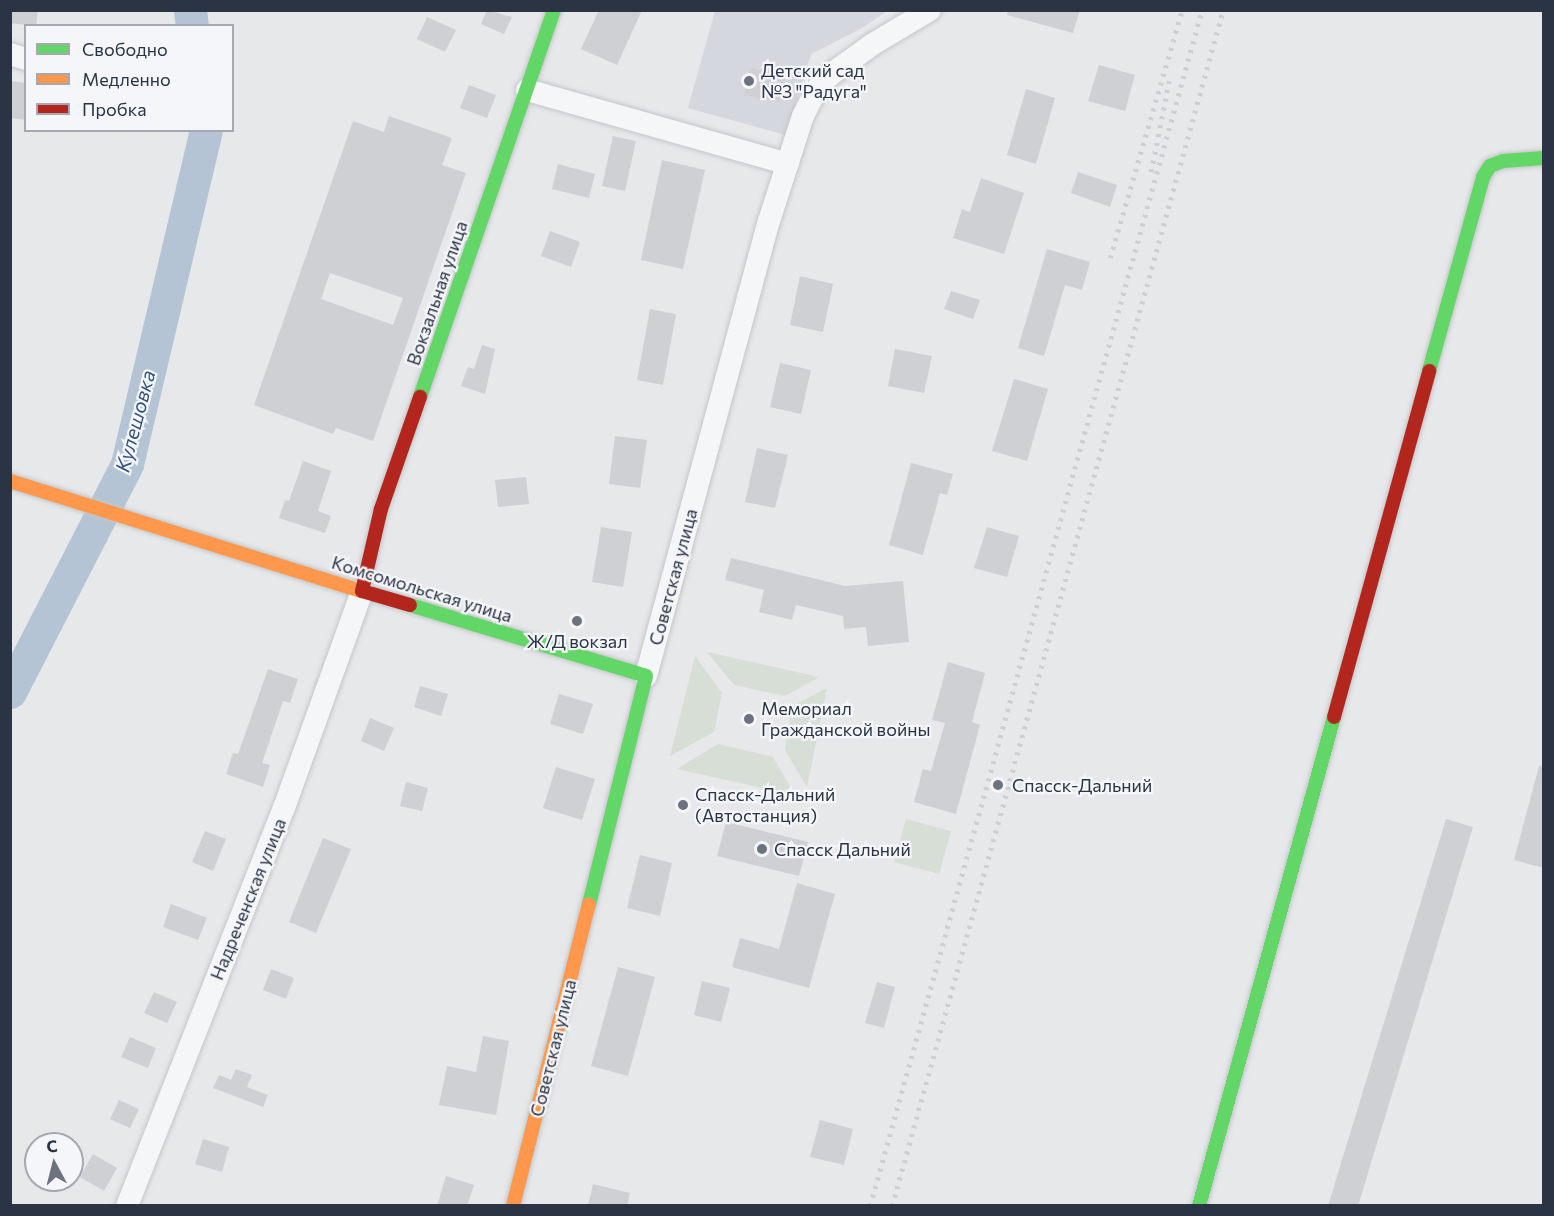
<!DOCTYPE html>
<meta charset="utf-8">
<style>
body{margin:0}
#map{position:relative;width:1554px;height:1216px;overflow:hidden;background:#e6e8ea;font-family:Commissioner,sans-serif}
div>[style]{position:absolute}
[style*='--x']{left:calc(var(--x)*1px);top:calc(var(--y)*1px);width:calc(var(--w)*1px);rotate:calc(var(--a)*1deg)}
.built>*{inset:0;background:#d4d7dd}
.green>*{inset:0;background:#d6ded6}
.river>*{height:33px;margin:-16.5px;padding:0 16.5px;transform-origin:16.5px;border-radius:16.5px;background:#b4c4d5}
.building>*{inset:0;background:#ced0d3}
.roads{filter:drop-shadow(0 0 2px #c4c6c8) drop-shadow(0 0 2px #c4c6c8)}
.street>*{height:22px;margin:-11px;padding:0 11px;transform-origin:11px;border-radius:11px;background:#f5f6f7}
.fast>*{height:14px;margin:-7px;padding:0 7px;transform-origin:7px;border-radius:7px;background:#63d668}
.slow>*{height:14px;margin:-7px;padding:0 7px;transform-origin:7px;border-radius:7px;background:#ff974d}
.jam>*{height:14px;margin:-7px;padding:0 7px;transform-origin:7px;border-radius:7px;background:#b3261e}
.rail>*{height:4.5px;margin-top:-2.25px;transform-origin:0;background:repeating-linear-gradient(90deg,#cecfd2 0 3px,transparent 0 9px)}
.dots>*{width:16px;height:16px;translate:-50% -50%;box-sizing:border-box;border:3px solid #f4f6f9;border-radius:50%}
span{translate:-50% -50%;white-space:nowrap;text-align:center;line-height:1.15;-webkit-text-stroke:4.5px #f4f6f9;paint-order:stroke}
.poi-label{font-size:18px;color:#2b3445}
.left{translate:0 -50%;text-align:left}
.street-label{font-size:18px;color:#2b3445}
.water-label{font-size:20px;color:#34527a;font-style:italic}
.frame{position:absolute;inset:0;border:12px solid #2b3445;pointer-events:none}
.legend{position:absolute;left:24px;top:24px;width:210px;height:108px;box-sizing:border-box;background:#f4f6f9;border:2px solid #a4a8b1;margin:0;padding:8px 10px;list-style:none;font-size:18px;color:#2b3445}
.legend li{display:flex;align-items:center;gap:12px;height:30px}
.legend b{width:30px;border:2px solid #a4a8b1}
.north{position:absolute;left:24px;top:1132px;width:60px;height:60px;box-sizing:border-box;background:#f4f6f9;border:2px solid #a4a8b1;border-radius:50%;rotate:353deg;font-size:16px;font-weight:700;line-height:24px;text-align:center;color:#2b3445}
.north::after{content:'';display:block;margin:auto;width:21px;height:27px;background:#6c737f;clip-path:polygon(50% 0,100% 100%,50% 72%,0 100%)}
</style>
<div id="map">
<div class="built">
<div style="clip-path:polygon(715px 11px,887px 11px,864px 27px,811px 54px,786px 135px,688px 108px)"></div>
</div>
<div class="green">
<div style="clip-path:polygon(707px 652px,819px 677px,785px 696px,734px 685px)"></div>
<div style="clip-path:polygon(695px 656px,722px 693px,714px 732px,670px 756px)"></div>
<div style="clip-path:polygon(827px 688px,807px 787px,785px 750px,792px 706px)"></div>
<div style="clip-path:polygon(718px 744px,773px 757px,795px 795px,677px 769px)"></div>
<div style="clip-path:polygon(906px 819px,951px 831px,939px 874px,894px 862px)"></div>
</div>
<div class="river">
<div style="--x:190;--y:10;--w:16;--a:83"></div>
<div style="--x:10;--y:692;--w:256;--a:-62.8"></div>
<div style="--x:127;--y:464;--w:343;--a:-76.7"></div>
</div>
<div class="building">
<div style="clip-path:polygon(10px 10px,38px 10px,36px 26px,10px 23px)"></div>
<div style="clip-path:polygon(487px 10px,512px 17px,504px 34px,481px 24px)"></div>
<div style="clip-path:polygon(599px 10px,642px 10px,617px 65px,581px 49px)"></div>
<div style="clip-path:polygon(1008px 10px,1080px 10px,1073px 33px,1007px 15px)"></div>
<div style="clip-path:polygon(427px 17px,456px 30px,445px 52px,417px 39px)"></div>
<div style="clip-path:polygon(1099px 65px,1135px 75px,1125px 111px,1088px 101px)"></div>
<div style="clip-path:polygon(750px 68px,786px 75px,780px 102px,744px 95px)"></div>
<div style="clip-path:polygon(10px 81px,26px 83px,26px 120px,10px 118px)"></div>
<div style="clip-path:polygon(469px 85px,496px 95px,487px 118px,460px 108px)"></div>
<div style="clip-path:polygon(1026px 89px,1055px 98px,1036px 164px,1007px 155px)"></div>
<div style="clip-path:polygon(evenodd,389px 116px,452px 138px,442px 165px,466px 173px,373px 441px,336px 428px,333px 434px,254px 405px,353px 121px,384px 132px,389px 116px,330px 273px,403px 298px,393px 325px,321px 299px,330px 273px)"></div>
<div style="clip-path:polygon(613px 136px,636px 141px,625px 191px,602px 186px)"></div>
<div style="clip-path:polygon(662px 160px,705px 170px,683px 269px,641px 260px)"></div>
<div style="clip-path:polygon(558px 164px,595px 174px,589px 198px,552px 189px)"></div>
<div style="clip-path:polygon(1078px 172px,1117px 185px,1110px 207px,1071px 193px)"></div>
<div style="clip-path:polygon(981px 178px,1024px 193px,1004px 254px,953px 238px,962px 209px,970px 212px)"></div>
<div style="clip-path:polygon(550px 231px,580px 242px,571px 267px,541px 256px)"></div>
<div style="clip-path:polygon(1047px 249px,1090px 262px,1082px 290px,1065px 285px,1044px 356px,1018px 348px)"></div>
<div style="clip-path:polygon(800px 276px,833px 284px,823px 332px,790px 325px)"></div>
<div style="clip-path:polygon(951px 291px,980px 300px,973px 319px,944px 309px)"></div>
<div style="clip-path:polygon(650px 309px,676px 314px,663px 385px,637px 380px)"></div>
<div style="clip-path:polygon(482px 345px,495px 349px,485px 394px,461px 386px,468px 367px,474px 369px)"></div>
<div style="clip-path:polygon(895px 349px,932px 356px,924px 393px,888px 386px)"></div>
<div style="clip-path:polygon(780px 363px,811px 370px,801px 414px,770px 407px)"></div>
<div style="clip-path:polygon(1014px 379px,1048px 389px,1027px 461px,992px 451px)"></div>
<div style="clip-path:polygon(615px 436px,647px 440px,640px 488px,609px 484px)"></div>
<div style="clip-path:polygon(757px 448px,788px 455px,775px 508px,745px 502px)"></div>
<div style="clip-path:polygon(303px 461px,331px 471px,318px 511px,331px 516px,325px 533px,279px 518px,285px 500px,289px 501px)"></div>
<div style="clip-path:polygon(911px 463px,953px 474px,947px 495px,940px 493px,923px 555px,889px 545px)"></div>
<div style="clip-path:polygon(526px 477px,529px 504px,498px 507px,495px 480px)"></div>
<div style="clip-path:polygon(601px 527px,632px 532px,623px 587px,592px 582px)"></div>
<div style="clip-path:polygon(987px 527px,1019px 536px,1007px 577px,974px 568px)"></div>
<div style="clip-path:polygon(731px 558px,845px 586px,903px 581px,909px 642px,868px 646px,866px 627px,844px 629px,843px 616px,796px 605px,792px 620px,759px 612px,764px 590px,725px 580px)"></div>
<div style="clip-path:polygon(948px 662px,985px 673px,972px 722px,980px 725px,956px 814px,914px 802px,923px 769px,931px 771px,945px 723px,932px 720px)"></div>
<div style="clip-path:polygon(268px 669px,298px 679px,290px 703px,283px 701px,262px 763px,270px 765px,263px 787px,226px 774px,233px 753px,238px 754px)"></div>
<div style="clip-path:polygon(420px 686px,448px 694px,441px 716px,414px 707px)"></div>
<div style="clip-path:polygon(559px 694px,593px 704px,583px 734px,550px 724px)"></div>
<div style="clip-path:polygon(370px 718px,394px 728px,384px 751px,361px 741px)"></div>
<div style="clip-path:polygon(1539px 766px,1544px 767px,1544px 868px,1514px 860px)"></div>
<div style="clip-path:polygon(556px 767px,595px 779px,582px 820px,543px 808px)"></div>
<div style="clip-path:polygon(406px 782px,428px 788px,422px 811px,400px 806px)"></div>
<div style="clip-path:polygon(1446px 819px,1473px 827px,1358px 1206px,1328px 1206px)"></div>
<div style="clip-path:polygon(726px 822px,808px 842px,799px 876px,717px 856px)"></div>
<div style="clip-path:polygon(205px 831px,226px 839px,213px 871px,192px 862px)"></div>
<div style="clip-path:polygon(323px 838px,351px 849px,316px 933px,289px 922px)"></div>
<div style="clip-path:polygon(640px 855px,672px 863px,660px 916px,627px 908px)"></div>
<div style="clip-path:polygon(797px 883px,835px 894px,809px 988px,732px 967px,740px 938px,779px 949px)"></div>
<div style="clip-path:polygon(171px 904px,207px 918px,198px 940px,163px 927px)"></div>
<div style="clip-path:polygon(618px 967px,655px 977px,628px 1076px,591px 1066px)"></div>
<div style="clip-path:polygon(271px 969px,294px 978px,286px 999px,263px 990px)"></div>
<div style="clip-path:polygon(702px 981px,730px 988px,721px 1022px,694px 1015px)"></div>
<div style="clip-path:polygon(877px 982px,895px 987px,884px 1028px,865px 1023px)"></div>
<div style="clip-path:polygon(154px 992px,177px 1002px,167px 1023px,144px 1013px)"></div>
<div style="clip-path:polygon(483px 1036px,509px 1041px,496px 1115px,439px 1105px,447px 1066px,476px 1072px)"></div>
<div style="clip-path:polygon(130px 1037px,156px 1048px,148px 1068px,121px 1057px)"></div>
<div style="clip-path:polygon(236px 1069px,252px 1075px,247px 1087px,268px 1095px,263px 1107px,213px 1088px,219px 1075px,231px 1080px)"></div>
<div style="clip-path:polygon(119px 1100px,139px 1109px,130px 1128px,110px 1119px)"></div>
<div style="clip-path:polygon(820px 1120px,853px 1129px,844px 1165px,810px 1157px)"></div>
<div style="clip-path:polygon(203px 1139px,229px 1147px,222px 1172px,195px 1164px)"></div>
<div style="clip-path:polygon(93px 1154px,117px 1168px,104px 1191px,80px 1177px)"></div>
<div style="clip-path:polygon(446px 1176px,474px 1185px,467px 1206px,437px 1206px)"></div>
<div style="clip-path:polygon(593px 1184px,630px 1193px,627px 1206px,588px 1206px)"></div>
</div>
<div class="roads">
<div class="street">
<div style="--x:10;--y:54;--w:17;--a:17"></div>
<div style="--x:527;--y:90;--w:271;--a:15.8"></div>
<div style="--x:646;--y:676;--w:471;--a:-74.9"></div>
<div style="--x:769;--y:221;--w:110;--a:-72.1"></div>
<div style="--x:803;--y:116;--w:30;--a:-63"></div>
<div style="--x:817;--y:89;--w:19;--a:-47"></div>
<div style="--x:830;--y:75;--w:53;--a:-35.8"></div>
<div style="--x:873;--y:44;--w:66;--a:-30.8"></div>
<div style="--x:127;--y:1206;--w:428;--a:-68.5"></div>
<div style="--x:284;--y:808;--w:231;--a:-70.2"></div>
</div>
<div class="fast">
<div style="--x:1429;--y:371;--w:201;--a:-74.4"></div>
<div style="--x:1483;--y:177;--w:13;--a:-58"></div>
<div style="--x:1490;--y:166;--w:14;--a:-21"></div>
<div style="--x:1503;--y:161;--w:41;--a:-4.2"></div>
<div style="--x:420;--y:397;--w:410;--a:-70.9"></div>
<div style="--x:410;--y:605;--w:246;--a:16.7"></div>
<div style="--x:646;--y:676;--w:235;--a:104"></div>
<div style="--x:1199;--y:1206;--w:507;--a:-74.57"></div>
</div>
<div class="slow">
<div style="--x:10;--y:481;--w:369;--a:17.4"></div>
<div style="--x:513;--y:1206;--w:311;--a:-75.9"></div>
</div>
<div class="jam">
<div style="--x:410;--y:605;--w:50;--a:-163.7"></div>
<div style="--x:362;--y:591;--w:84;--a:-77"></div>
<div style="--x:381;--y:509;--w:119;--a:-70.8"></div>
<div style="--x:1334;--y:717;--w:359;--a:-74.6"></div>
</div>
</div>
<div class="rail">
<div style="--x:1151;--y:172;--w:93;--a:-78.8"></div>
<div style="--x:1110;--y:258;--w:258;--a:-73.8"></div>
<div style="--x:870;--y:1206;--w:1241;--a:-74.49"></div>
<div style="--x:892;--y:1206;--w:1241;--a:-74.53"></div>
</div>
<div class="dots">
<div style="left:749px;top:81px;background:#6c737f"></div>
<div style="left:577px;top:621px;background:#6c737f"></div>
<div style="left:749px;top:719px;background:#6c737f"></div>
<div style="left:998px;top:785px;background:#6c737f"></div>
<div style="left:683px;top:805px;background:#6c737f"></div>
<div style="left:762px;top:849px;background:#6c737f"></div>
</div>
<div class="poi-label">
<span class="left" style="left:761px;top:81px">Детский сад<br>№3 "Радуга"</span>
<span style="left:577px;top:641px">Ж/Д вокзал</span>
<span class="left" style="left:761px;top:719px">Мемориал<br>Гражданской войны</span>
<span class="left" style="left:1012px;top:785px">Спасск-Дальний</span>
<span class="left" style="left:695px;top:805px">Спасск-Дальний<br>(Автостанция)</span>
<span class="left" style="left:774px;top:849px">Спасск Дальний</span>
</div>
<div class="street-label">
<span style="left:437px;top:293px;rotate:-71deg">Вокзальная улица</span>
<span style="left:673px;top:577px;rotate:-75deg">Советская улица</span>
<span style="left:422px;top:589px;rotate:17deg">Комсомольская улица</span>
<span style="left:248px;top:899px;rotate:-68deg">Надреченская улица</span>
<span style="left:553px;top:1048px;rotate:-76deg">Советская улица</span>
</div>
<div class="water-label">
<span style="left:135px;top:421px;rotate:-75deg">Кулешовка</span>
</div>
<div class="frame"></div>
<ul class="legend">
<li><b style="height:8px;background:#63d668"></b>Свободно</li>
<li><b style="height:8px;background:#ff974d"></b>Медленно</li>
<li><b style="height:8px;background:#b3261e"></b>Пробка</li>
</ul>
<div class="north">С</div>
</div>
